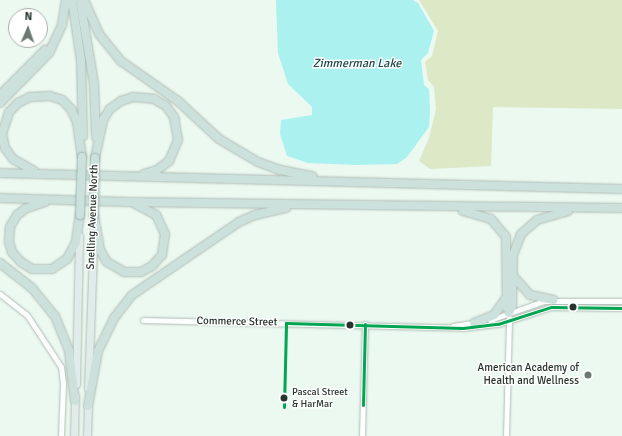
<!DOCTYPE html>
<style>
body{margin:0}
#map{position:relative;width:622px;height:436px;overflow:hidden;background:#ebf9f0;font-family:Signika,sans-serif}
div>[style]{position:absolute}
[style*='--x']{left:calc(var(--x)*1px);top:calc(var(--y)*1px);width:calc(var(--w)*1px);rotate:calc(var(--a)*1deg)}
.green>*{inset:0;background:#dce8c6}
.water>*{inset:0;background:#aaf1ef}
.roads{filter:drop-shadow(0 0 1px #b1bcb5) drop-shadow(0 0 1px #b1bcb5)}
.minor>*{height:5px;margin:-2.5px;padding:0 2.5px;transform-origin:2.5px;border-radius:2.5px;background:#fcfefd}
.major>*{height:7px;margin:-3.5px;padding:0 3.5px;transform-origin:3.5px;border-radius:3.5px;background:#e0ece9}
.highway>*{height:8px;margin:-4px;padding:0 4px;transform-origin:4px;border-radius:4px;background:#cce0dc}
.bridges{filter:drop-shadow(0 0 1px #9bb5ad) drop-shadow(0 0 1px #9bb5ad)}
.highway-bridge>*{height:8px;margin:-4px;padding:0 4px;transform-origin:4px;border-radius:4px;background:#cce0dc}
.bus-1>*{height:3px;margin:-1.5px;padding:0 1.5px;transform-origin:1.5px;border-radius:1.5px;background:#00a651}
.dots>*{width:11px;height:11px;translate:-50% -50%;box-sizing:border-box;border:2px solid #fff;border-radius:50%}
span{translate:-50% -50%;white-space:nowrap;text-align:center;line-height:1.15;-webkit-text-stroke:3px #fff;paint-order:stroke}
.bus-label{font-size:10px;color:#27342c}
.left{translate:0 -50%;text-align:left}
.street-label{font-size:11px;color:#27342c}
.poi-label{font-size:11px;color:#27342c}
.right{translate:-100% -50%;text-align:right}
.water-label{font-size:12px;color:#1b4748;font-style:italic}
.north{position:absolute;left:8px;top:8px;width:40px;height:40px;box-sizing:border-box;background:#fff;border:1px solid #a9aeab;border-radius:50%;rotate:2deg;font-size:11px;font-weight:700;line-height:16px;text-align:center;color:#27342c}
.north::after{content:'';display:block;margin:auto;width:14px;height:18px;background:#6c7971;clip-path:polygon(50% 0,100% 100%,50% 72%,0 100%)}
</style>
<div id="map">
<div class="green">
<div style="clip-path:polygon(419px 0,622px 0,622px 109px,493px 107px,491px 166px,430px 169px,419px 161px,429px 138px,436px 109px,434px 87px,428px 80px,425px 62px,432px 56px,438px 31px)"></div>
</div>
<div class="water">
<div style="clip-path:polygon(276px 0,413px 0,418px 3px,434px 31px,428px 53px,421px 60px,424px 85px,429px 89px,430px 112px,429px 127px,407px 157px,397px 164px,357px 165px,308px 163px,287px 156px,280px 134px,281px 120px,312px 115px,312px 107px,288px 84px,278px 53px)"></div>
</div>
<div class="roads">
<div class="minor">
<div style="--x:0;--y:294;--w:34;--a:38"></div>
<div style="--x:27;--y:315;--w:62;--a:56.8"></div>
<div style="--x:61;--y:367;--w:17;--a:83"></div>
<div style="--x:63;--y:384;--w:52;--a:92.2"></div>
<div style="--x:143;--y:320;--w:320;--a:1.4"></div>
<div style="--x:463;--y:328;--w:35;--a:-7"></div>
<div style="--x:498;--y:324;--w:56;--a:-17.8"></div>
<div style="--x:551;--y:307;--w:71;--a:0.8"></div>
<div style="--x:490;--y:320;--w:57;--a:-19.4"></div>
<div style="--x:544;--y:301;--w:78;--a:0"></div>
<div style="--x:453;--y:326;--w:24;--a:-9"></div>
<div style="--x:362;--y:436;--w:112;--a:-88.5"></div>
<div style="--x:506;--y:436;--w:118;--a:-88.5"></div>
</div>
<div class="major">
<div style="--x:76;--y:384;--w:148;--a:-88.8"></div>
<div style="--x:88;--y:388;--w:162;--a:-87.9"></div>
<div style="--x:74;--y:436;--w:40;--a:-88.6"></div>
<div style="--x:87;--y:436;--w:36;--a:-88"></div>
</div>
<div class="highway">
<div style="--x:72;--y:0;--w:61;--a:81.5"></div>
<div style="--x:81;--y:60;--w:76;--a:88.5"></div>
<div style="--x:80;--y:0;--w:85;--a:80.5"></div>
<div style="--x:94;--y:84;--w:53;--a:87.8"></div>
<div style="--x:84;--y:0;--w:37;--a:66"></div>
<div style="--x:99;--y:34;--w:35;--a:51"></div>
<div style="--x:121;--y:61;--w:70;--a:35.1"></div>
<div style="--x:178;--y:101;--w:56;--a:42.8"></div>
<div style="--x:219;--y:139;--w:45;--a:30.5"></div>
<div style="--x:258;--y:162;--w:23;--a:20"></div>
<div style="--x:280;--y:170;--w:33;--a:11"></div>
<div style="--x:0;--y:95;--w:64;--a:-45"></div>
<div style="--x:0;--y:103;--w:70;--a:-45.6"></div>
<div style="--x:49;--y:53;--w:31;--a:-65"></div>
<div style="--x:62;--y:25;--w:25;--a:-81"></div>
<div style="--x:95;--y:158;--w:39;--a:-78"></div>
<div style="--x:103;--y:120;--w:13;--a:-58"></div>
<div style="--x:110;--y:109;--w:14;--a:-36"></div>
<div style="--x:121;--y:101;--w:13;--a:-18"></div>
<div style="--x:133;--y:97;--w:21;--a:5"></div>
<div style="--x:154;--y:99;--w:14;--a:30"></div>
<div style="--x:166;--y:106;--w:14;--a:54"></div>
<div style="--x:174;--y:117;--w:23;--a:80"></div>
<div style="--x:178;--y:140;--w:23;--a:113"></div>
<div style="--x:169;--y:161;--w:15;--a:143"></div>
<div style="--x:157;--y:170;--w:14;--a:163"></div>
<div style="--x:34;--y:171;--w:24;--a:-150"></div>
<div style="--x:13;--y:159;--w:14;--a:-126"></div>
<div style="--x:5;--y:148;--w:14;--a:-102"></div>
<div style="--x:2;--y:134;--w:23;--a:-72"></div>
<div style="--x:9;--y:112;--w:13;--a:-45"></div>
<div style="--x:18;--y:103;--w:13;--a:-27"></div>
<div style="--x:30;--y:97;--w:20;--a:-3"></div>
<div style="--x:50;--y:96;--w:13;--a:18"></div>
<div style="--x:62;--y:100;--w:13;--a:45"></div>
<div style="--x:71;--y:109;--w:14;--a:65"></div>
<div style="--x:77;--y:122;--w:35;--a:82"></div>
<div style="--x:0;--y:173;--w:622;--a:1.47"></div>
<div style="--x:0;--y:198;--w:127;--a:1.8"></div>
<div style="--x:127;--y:202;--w:495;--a:0.7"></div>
<div style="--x:45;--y:202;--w:21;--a:161"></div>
<div style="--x:25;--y:209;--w:10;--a:143"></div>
<div style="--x:17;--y:215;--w:14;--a:120"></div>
<div style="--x:10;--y:227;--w:15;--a:94"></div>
<div style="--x:9;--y:242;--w:10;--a:73"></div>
<div style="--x:12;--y:252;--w:13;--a:48"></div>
<div style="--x:21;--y:262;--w:13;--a:32"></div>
<div style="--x:32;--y:269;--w:20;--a:0"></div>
<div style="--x:52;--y:269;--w:18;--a:-34"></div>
<div style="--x:67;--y:259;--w:19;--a:-62"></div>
<div style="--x:76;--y:242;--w:27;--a:-82"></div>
<div style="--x:463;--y:211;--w:29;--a:16"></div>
<div style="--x:491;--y:219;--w:23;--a:50"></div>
<div style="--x:506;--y:237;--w:71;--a:89.2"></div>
<div style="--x:94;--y:216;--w:35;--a:80"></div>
<div style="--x:100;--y:250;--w:14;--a:60"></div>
<div style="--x:107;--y:262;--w:20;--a:30"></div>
<div style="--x:124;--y:272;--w:17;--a:0"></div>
<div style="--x:141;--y:272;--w:13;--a:-29"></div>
<div style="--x:152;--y:266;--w:15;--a:-48"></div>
<div style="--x:162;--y:255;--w:21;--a:-82"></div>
<div style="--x:165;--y:234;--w:21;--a:-115"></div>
<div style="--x:156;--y:215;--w:24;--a:-152"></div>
<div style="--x:0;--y:263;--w:41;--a:38"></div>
<div style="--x:32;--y:288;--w:36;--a:51"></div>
<div style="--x:55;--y:316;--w:38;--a:68"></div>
<div style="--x:69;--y:351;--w:50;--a:83.2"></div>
<div style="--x:513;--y:276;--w:25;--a:48"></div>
<div style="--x:530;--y:295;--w:24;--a:12"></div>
<div style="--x:509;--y:313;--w:8;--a:-67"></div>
<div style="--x:512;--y:306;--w:51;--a:-88.9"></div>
<div style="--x:513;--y:255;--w:22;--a:-69"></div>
<div style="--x:521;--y:234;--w:21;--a:-41"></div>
<div style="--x:537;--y:220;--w:32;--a:-16"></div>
<div style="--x:474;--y:323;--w:22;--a:-22"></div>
<div style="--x:494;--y:315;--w:19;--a:-55"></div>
<div style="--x:88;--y:406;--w:56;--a:-79.7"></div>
<div style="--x:98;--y:351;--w:37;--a:-64"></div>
<div style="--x:114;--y:318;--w:29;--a:-52"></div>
<div style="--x:132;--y:295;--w:130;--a:-34.3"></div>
<div style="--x:239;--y:222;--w:17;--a:-24"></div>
<div style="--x:255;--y:215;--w:32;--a:-13"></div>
</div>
</div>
<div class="bridges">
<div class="highway-bridge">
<div style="--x:80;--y:215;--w:58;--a:-88"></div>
<div style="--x:94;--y:216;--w:58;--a:-89"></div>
</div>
</div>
<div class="bus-1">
<div style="--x:363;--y:405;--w:81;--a:-88.6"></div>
<div style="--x:284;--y:407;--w:84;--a:-88.6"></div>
<div style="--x:286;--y:323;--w:177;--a:1.6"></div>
<div style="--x:463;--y:328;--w:35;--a:-7"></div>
<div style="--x:498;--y:324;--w:56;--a:-17.8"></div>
<div style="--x:551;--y:307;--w:71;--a:0.8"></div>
</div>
<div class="dots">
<div style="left:573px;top:307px;background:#27342c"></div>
<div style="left:350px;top:325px;background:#27342c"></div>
<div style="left:588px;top:375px;background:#6c7971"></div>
<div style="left:284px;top:398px;background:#27342c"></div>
</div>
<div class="bus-label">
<span class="left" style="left:292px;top:398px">Pascal Street<br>&amp; HarMar</span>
</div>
<div class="street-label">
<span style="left:93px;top:217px;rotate:-88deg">Snelling Avenue North</span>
<span style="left:237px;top:322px;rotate:1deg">Commerce Street</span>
</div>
<div class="poi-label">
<span class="right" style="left:579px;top:375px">American Academy of<br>Health and Wellness</span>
</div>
<div class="water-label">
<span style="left:357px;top:64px">Zimmerman Lake</span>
</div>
<div class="north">N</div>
</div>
